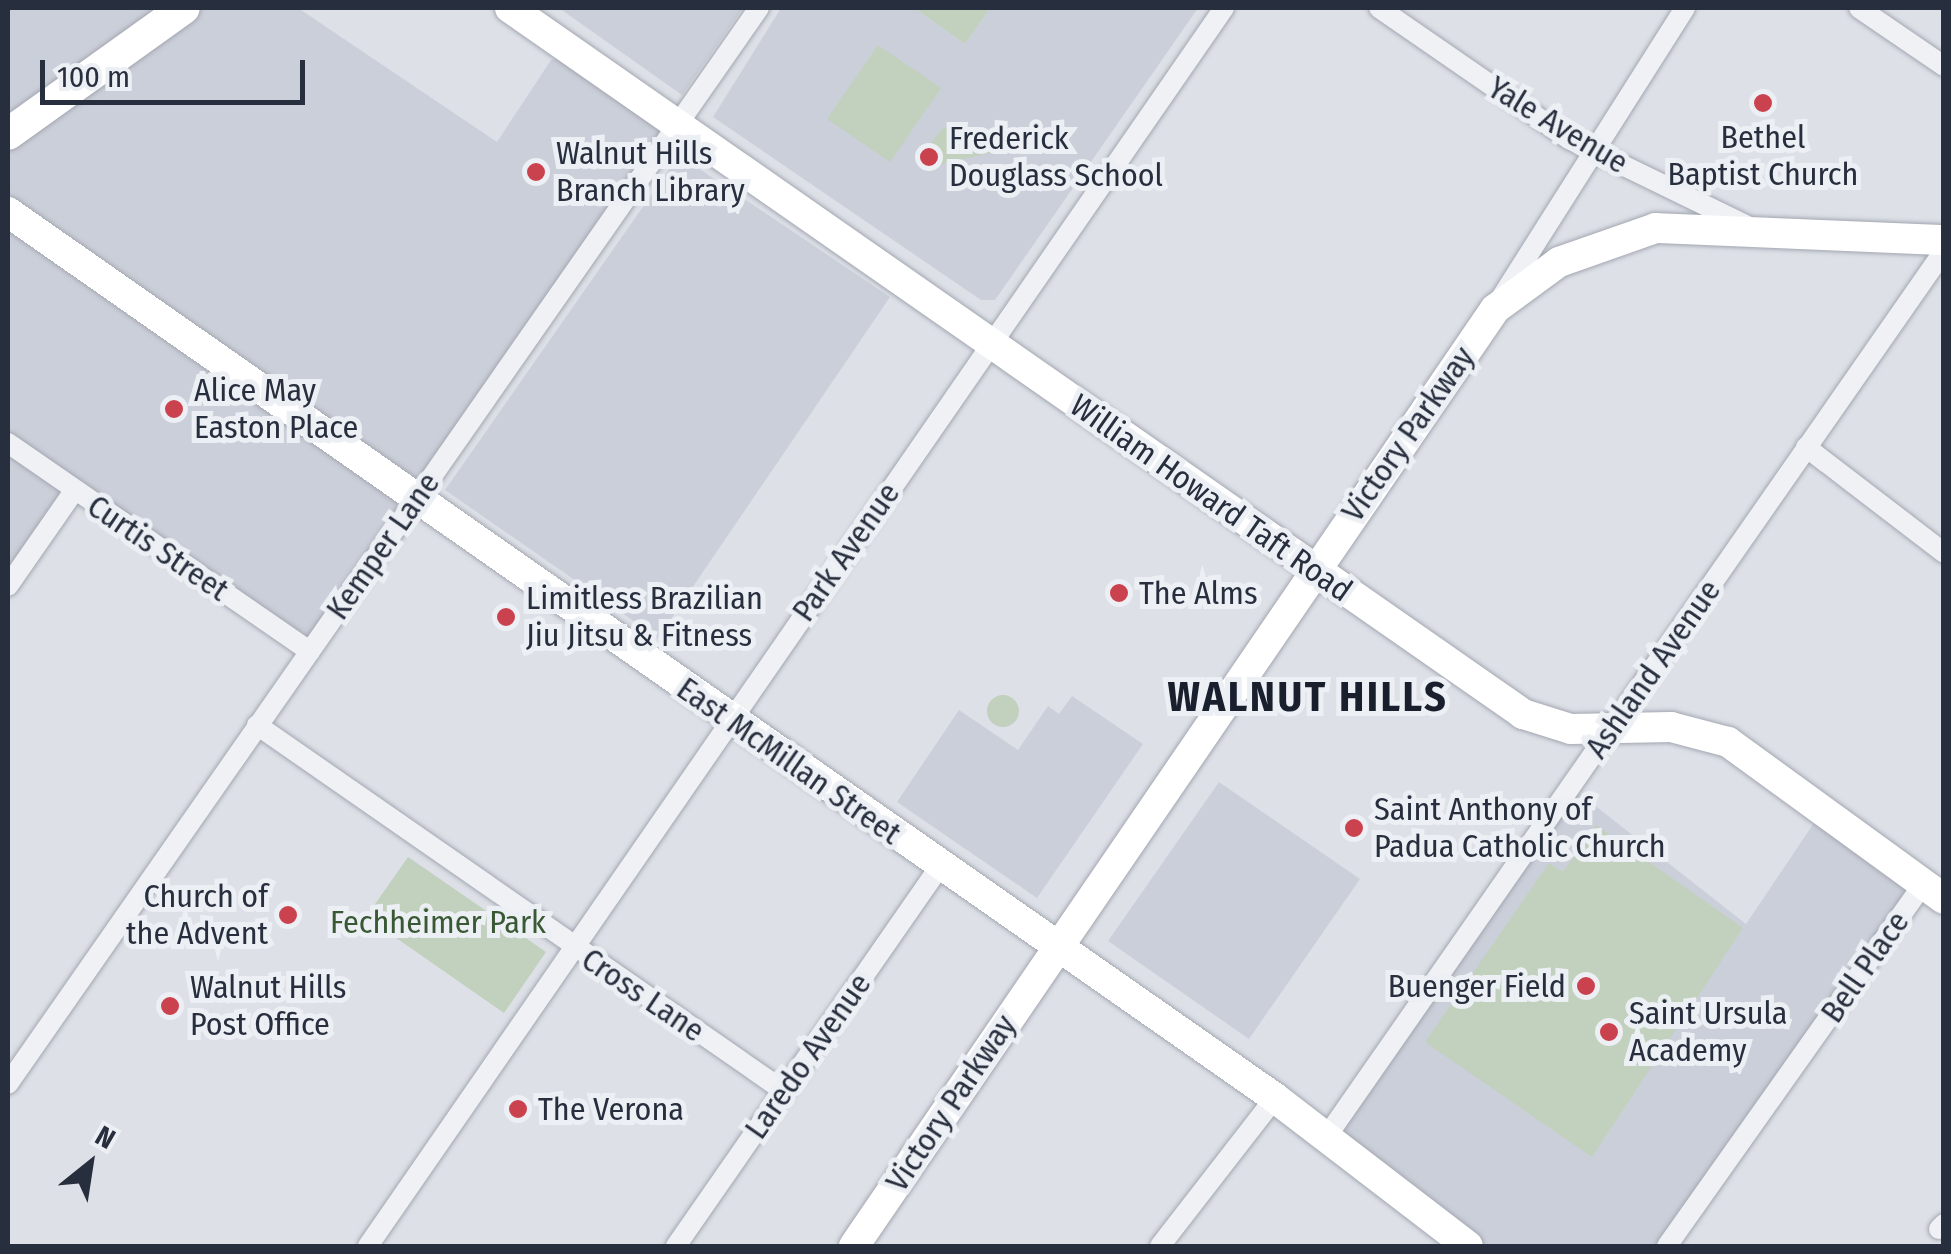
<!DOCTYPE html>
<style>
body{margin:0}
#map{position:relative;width:1951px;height:1254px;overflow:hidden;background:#dde0e7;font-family:"Fira Sans Condensed",sans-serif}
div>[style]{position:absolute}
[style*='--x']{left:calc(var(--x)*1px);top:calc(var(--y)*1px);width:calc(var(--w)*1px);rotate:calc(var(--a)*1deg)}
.built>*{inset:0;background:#cbcfd9}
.green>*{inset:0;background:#c2d0be}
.round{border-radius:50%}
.roads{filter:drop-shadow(0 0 2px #a3a7b1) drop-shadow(0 0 2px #a3a7b1)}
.street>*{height:20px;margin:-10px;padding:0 10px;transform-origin:10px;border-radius:10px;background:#eff1f5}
.secondary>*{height:30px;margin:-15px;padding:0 15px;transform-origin:15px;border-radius:15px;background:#fff}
.primary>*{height:32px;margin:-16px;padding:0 16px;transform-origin:16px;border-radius:16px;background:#fff}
.dots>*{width:28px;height:28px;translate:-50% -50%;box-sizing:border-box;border:5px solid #eceff4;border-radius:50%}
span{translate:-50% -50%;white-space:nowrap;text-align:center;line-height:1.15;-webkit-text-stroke:10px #eceff4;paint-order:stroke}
.street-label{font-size:32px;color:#272e3d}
.poi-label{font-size:32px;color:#272e3d}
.left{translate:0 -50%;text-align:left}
.right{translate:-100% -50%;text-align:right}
.park-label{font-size:32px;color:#395834}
.district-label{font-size:42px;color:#191f2d;font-weight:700;letter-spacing:2.5px}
.frame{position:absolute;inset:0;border:10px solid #272e3d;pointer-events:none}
.north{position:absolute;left:40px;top:1114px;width:100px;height:100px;-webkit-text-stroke:8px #eceff4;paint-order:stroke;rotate:30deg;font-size:28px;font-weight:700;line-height:40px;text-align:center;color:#272e3d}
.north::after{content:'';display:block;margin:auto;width:35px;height:45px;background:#272e3d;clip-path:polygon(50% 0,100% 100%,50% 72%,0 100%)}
.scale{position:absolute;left:40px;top:60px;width:265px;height:45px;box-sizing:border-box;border:5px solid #272e3d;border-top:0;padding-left:12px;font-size:30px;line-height:35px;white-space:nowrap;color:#272e3d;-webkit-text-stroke:8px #eceff4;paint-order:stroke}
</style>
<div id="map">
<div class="built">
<div style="clip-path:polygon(8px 8px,298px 8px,497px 142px,551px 60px,578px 55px,678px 126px,310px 651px,75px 491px,8px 586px)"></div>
<div style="clip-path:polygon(559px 8px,743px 8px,682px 95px)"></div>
<div style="clip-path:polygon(781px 8px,914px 8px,965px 44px,990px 8px,1198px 8px,995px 300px,981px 300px,713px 117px)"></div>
<div style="clip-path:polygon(679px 155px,890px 297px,658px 638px,445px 490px)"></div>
<div style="clip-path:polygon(1072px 696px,1143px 744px,1037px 898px,897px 802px,959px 710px,1018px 750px,1048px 706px,1059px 714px)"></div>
<div style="clip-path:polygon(1219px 782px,1360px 879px,1249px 1039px,1108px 941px)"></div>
<div style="clip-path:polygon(1570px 786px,1746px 924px,1824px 808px,1924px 883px,1667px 1246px,1468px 1246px,1327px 1136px)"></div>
</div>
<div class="green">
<div style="clip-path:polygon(914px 8px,990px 8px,965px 44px)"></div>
<div style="clip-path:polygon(878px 45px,941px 88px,890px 162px,827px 119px)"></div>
<div style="clip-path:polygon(943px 128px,956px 128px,995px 152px,940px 164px,928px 147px)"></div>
<div class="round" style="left:987px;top:695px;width:32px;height:32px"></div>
<div style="clip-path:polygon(1596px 825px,1743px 928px,1592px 1157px,1425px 1042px,1549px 863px,1563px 872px)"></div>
<div style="clip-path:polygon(408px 857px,546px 952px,504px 1013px,366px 917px)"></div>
</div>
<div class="roads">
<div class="street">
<div style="--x:1379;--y:8;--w:231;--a:34.6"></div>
<div style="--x:1569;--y:139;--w:198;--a:26"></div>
<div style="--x:1859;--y:8;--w:103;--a:34.3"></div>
<div style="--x:1499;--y:301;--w:347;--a:-57.6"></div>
<div style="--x:8;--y:443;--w:367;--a:34.6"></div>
<div style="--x:1806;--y:447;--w:174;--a:37.5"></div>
<div style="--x:8;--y:586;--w:116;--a:-55.2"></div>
<div style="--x:257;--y:725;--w:642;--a:34.78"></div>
<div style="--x:8;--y:1084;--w:1312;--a:-55.09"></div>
<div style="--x:1327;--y:1136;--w:1079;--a:-55.12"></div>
<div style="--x:1939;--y:1229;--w:7;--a:-45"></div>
<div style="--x:368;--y:1246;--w:1505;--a:-55.34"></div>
<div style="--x:676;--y:1246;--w:464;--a:-55.2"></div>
<div style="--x:1160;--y:1246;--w:187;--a:-52.2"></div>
<div style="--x:1667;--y:1246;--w:445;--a:-54.7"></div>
</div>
<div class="secondary">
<div style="--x:510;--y:8;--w:1235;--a:34.87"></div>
<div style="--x:1523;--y:714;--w:50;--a:17.4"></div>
<div style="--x:1571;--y:729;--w:100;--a:-1.1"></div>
<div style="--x:1671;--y:727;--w:59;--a:14.7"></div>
<div style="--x:1728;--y:742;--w:267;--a:36"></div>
<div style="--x:8;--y:212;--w:1546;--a:34.96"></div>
<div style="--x:1275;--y:1098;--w:243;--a:37.5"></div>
<div style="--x:854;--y:1246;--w:1135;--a:-55.62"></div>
<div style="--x:1495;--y:309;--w:79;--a:-36.3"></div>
<div style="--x:1559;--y:262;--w:103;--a:-19.3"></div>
<div style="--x:1656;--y:228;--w:288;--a:2.4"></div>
</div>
<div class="primary">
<div style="--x:8;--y:134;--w:216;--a:-35.6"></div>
</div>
</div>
<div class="dots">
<div style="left:1763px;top:103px;background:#cb424f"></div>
<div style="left:929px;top:157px;background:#cb424f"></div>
<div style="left:536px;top:172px;background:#cb424f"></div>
<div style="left:174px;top:409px;background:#cb424f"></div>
<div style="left:1119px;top:593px;background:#cb424f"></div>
<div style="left:506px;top:617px;background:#cb424f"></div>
<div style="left:1354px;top:828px;background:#cb424f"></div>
<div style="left:288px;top:915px;background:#cb424f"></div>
<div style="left:1586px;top:986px;background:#cb424f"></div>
<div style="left:170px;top:1006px;background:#cb424f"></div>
<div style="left:1609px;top:1032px;background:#cb424f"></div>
<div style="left:518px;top:1109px;background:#cb424f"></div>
</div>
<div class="street-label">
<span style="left:1558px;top:125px;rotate:31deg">Yale Avenue</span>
<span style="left:1408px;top:434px;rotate:-55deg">Victory Parkway</span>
<span style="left:1211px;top:498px;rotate:35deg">William Howard Taft Road</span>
<span style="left:383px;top:546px;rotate:-55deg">Kemper Lane</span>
<span style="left:158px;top:548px;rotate:34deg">Curtis Street</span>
<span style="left:846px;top:552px;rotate:-55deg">Park Avenue</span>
<span style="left:1653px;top:669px;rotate:-55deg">Ashland Avenue</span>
<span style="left:789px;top:761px;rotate:35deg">East McMillan Street</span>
<span style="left:1865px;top:967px;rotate:-55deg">Bell Place</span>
<span style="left:643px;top:995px;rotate:34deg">Cross Lane</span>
<span style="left:808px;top:1056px;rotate:-55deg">Laredo Avenue</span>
<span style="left:951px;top:1103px;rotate:-56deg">Victory Parkway</span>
</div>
<div class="poi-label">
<span style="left:1763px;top:156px">Bethel<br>Baptist Church</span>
<span class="left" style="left:949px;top:157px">Frederick<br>Douglass School</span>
<span class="left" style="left:556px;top:172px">Walnut Hills<br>Branch Library</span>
<span class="left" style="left:194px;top:409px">Alice May<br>Easton Place</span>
<span class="left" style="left:1139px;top:593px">The Alms</span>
<span class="left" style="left:526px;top:617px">Limitless Brazilian<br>Jiu Jitsu &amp; Fitness</span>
<span class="left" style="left:1374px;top:828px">Saint Anthony of<br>Padua Catholic Church</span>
<span class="right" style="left:268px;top:915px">Church of<br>the Advent</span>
<span class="right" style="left:1566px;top:986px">Buenger Field</span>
<span class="left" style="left:190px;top:1006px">Walnut Hills<br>Post Office</span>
<span class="left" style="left:1629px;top:1032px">Saint Ursula<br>Academy</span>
<span class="left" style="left:538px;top:1109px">The Verona</span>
</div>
<div class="park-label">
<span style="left:438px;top:922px">Fechheimer Park</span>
</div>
<div class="district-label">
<span style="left:1308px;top:697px">WALNUT HILLS</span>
</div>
<div class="frame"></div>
<div class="north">N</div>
<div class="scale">100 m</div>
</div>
